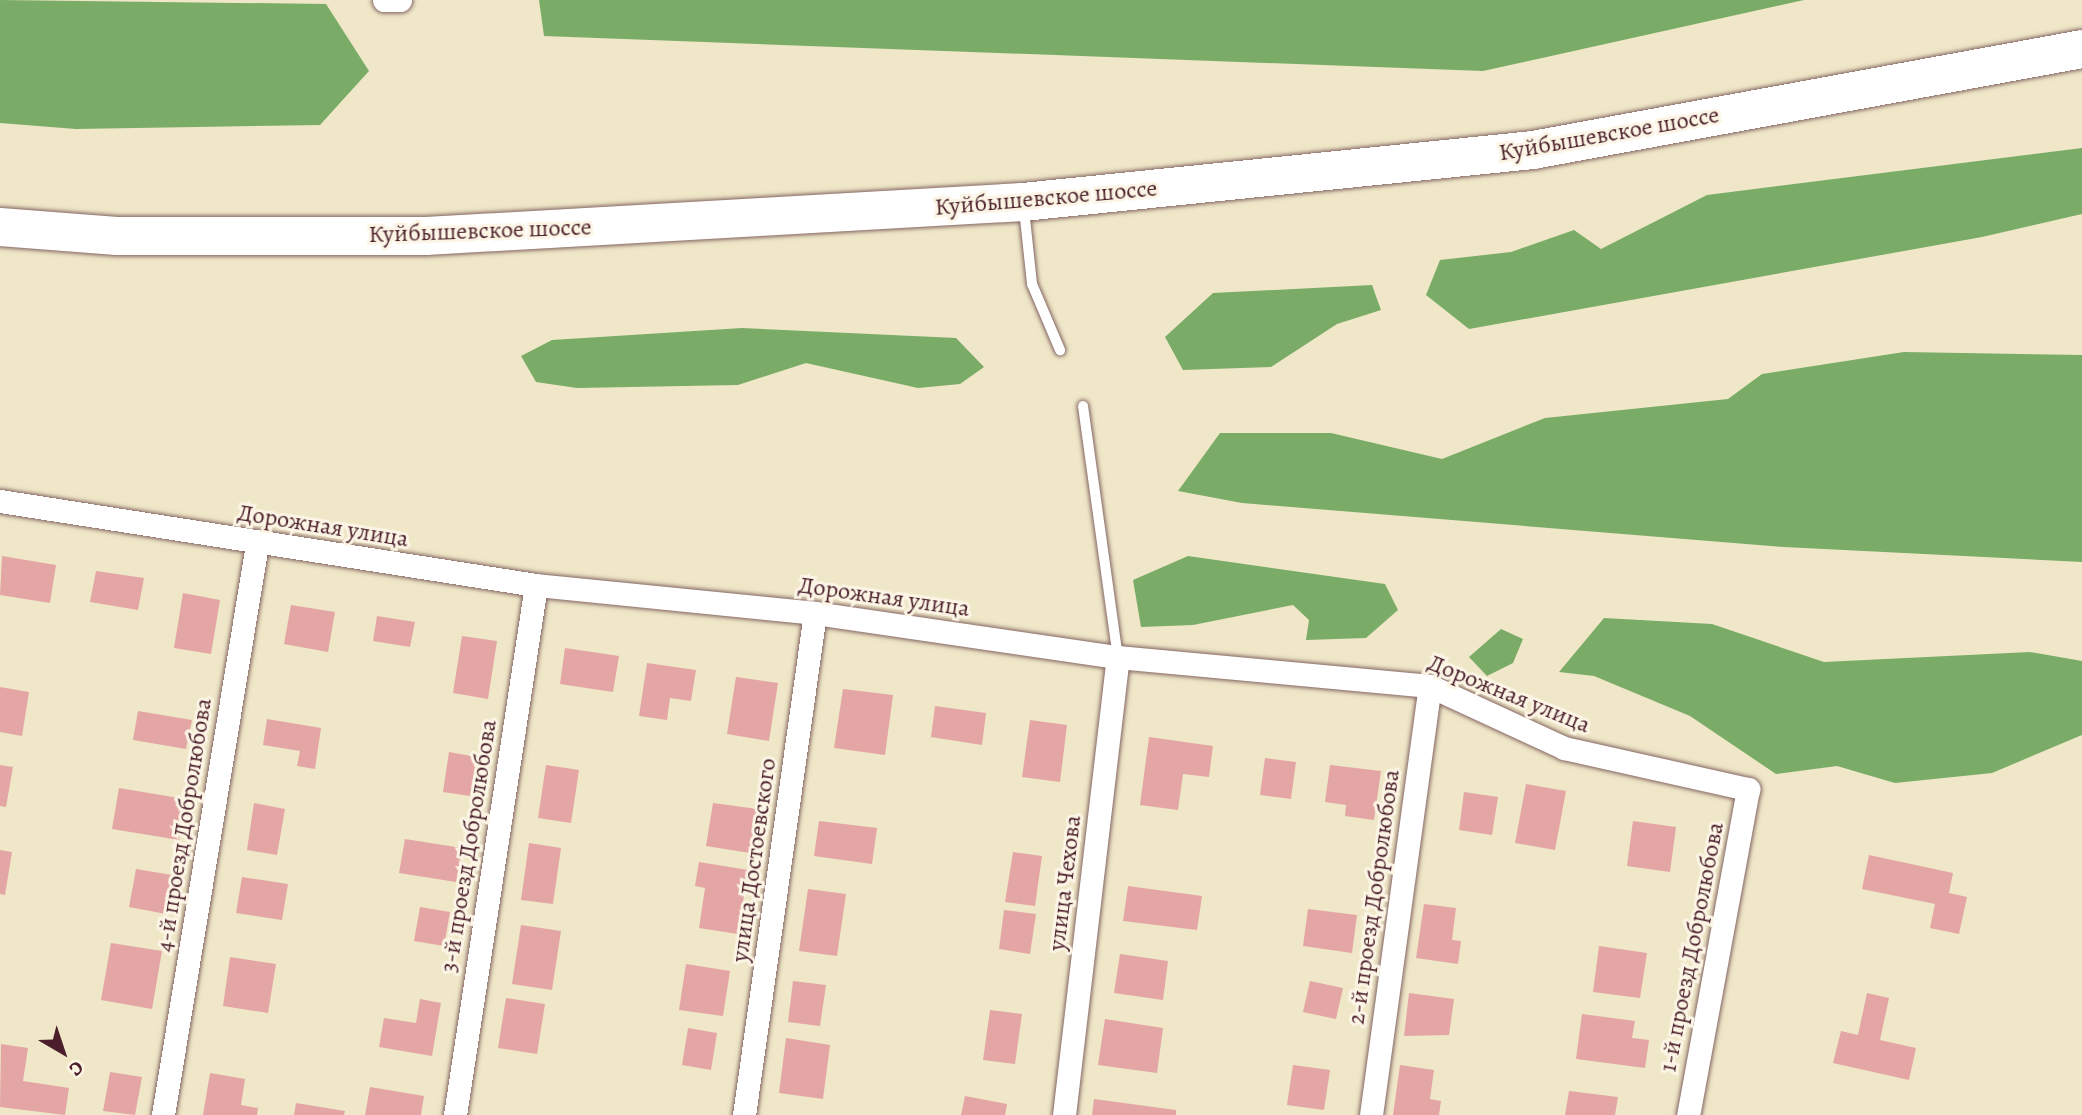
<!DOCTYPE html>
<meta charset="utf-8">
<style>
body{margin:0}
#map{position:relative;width:2082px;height:1115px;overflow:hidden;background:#efe7c8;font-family:Alegreya,serif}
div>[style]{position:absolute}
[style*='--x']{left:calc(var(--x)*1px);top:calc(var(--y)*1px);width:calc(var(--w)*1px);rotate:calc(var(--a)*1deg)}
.forest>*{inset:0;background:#7aac67}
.building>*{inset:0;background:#e3a6a4}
.roads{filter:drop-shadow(0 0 2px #846562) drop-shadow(0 0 2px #846562)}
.lane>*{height:10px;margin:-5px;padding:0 5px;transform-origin:5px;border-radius:5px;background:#fff}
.street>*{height:23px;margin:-11.5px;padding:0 11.5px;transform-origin:11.5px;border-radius:11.5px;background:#fff}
.highway>*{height:38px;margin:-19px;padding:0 19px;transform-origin:19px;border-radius:19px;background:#fff}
span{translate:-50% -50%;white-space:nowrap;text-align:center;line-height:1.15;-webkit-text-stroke:6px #fcf5e5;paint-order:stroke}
.street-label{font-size:24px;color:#4a1f2b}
.north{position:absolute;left:28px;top:1017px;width:70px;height:70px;-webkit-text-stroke:5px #fcf5e5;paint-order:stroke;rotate:141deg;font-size:19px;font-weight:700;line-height:28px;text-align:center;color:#4a1f2b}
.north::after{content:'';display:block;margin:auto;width:24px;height:32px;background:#4a1f2b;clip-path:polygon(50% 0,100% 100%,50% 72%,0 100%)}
</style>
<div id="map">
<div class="forest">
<div style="clip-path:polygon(0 0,326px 4px,369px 71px,320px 125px,76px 129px,0 123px)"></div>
<div style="clip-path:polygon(539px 0,1804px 0,1483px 71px,544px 36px)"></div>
<div style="clip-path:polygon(2082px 148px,2082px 214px,1982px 237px,1469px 329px,1426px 295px,1440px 260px,1511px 252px,1574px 230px,1601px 249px,1707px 195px)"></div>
<div style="clip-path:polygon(1372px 285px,1381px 310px,1337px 324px,1271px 367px,1183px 370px,1165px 337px,1213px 293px)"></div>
<div style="clip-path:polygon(742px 328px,956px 338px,984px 367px,960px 384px,918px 388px,806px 363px,738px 385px,577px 388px,536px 382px,521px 356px,552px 340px)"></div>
<div style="clip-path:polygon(1904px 352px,2082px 355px,2082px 562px,1784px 547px,1242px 503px,1178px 491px,1220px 433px,1331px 433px,1442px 459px,1545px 418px,1728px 399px,1762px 374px)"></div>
<div style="clip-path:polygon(1188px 556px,1385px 584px,1398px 610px,1366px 638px,1306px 640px,1309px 620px,1293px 605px,1193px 625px,1141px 627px,1133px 580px)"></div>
<div style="clip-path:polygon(1604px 618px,1712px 624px,1824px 662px,2030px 652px,2082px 661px,2082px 735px,1992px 773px,1895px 783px,1837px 766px,1776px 774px,1690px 716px,1594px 676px,1559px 672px)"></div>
<div style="clip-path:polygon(1501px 629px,1523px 639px,1513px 663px,1487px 676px,1469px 657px)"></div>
</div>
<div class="building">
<div style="clip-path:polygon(2px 556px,56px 565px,50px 603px,0 595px)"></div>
<div style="clip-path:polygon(96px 571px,144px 578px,138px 610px,90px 602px)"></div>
<div style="clip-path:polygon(183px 593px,220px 600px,211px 654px,174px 648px)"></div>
<div style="clip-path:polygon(291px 605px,335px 612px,328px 652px,284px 644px)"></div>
<div style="clip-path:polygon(377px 616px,415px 622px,410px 647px,373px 641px)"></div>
<div style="clip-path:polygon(462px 636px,497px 641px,488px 699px,453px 693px)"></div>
<div style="clip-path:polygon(565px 648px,619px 656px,613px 692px,560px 684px)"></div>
<div style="clip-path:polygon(647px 663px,696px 670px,691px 701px,670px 698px,667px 720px,639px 716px)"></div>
<div style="clip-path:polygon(736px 677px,778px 683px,769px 741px,727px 734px)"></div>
<div style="clip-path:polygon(0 687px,29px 692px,22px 736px,0 732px)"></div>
<div style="clip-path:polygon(843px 689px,893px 695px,885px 755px,834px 748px)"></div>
<div style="clip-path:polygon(935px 706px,986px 713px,982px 745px,931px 737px)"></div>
<div style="clip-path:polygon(138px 711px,192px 720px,186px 749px,133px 740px)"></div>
<div style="clip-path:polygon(267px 719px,321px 728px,315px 769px,297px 766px,300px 751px,263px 745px)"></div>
<div style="clip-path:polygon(1030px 720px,1067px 725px,1060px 782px,1022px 777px)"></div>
<div style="clip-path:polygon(1149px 737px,1213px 746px,1209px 777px,1183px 774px,1178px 810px,1140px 805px)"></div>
<div style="clip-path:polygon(449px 752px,477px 757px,470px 796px,443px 792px)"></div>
<div style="clip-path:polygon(1265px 758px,1296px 762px,1291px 799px,1260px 795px)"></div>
<div style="clip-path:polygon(0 765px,13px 767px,6px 807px,0 806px)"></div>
<div style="clip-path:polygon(546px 765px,579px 770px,571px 823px,538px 818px)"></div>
<div style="clip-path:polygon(1330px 765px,1381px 771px,1374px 820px,1345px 816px,1346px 805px,1325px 802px)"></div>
<div style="clip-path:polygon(1526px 784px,1566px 791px,1555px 850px,1515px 843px)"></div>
<div style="clip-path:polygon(119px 788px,185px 799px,179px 840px,112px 829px)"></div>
<div style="clip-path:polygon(1464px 792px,1498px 797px,1492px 835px,1459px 830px)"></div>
<div style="clip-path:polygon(254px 803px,285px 809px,277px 855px,247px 850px)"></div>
<div style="clip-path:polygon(713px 803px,757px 809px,750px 853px,706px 846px)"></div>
<div style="clip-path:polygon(819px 821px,877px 828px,872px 864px,814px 856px)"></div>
<div style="clip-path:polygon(1633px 821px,1676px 827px,1670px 872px,1627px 866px)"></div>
<div style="clip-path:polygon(405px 839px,462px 848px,456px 882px,399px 873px)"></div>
<div style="clip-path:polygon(529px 843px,561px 848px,553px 904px,521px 900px)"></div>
<div style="clip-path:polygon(0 850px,12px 852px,5px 895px,0 894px)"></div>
<div style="clip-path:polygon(1013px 852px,1042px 856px,1035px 906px,1005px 902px)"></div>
<div style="clip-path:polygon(1869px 855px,1953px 873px,1949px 893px,1967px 897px,1959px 934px,1930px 928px,1935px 904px,1862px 889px)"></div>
<div style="clip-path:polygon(699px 862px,748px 870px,738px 934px,699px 928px,705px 888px,695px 886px)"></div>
<div style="clip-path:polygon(136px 869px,172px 875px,166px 914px,129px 907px)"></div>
<div style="clip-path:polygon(242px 877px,288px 884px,282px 920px,236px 913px)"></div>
<div style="clip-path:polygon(1128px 886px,1202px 896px,1197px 930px,1123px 921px)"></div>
<div style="clip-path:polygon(808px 889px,846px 894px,837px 956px,799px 951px)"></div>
<div style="clip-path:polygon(1424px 904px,1456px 908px,1452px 940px,1461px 941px,1458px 964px,1416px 958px)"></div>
<div style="clip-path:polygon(420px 907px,450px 912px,444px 946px,414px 941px)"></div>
<div style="clip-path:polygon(1308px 909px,1357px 915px,1352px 953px,1303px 946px)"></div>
<div style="clip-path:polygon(1004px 910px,1036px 914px,1030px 954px,999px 949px)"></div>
<div style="clip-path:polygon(521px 925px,561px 931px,552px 990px,512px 984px)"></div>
<div style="clip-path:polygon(111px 943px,162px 951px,152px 1009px,101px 1000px)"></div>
<div style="clip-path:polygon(1599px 946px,1647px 953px,1640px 998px,1593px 992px)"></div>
<div style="clip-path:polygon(1120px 954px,1168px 961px,1163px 1000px,1114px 993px)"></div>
<div style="clip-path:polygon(230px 957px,276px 964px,268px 1013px,223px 1006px)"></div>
<div style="clip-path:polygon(686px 964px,730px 971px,723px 1016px,679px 1010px)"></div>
<div style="clip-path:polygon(793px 981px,826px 985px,820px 1026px,788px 1022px)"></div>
<div style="clip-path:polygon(1310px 981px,1343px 988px,1336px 1019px,1303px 1012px)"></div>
<div style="clip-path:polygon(1409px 993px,1454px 999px,1449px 1035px,1404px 1036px)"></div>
<div style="clip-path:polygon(1867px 993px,1889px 998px,1880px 1040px,1916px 1048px,1909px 1080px,1833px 1063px,1841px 1031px,1858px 1035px)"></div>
<div style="clip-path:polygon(506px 998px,545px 1004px,537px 1054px,498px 1048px)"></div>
<div style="clip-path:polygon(420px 999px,441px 1003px,432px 1056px,379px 1047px,384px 1018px,416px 1023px)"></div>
<div style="clip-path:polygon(990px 1010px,1022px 1014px,1015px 1064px,983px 1060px)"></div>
<div style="clip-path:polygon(1582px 1014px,1635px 1021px,1632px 1038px,1649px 1040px,1645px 1068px,1576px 1059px)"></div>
<div style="clip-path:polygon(1105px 1019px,1163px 1028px,1157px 1073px,1098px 1065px)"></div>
<div style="clip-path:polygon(688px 1028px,717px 1033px,711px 1070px,682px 1065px)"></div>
<div style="clip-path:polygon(786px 1038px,830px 1045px,823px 1099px,779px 1093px)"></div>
<div style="clip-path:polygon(1px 1044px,28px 1048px,23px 1081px,69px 1088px,65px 1115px,0 1107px)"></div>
<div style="clip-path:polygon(1293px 1065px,1330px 1070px,1324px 1110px,1287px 1105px)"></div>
<div style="clip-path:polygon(1400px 1065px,1434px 1070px,1430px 1099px,1441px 1101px,1439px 1115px,1393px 1115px)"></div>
<div style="clip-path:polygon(110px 1072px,142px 1077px,135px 1115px,103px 1111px)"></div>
<div style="clip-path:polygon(210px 1073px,245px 1079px,241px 1105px,258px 1108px,257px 1115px,203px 1115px)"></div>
<div style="clip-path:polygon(370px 1087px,424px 1096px,421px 1115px,365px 1115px)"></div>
<div style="clip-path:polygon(1569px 1091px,1618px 1097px,1615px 1115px,1565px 1115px)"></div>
<div style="clip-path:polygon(965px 1096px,1007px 1104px,1005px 1115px,961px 1115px)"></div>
<div style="clip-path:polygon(1094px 1099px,1176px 1110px,1176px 1115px,1092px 1115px)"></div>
<div style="clip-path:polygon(296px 1103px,345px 1111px,344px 1115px,294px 1115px)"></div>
</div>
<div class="roads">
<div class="lane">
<div style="--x:1024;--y:209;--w:75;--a:83.9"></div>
<div style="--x:1032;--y:284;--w:72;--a:67"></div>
<div style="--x:1083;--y:406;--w:253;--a:82.1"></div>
</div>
<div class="street">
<div style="--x:384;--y:0;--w:16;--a:0"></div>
<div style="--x:0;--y:501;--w:543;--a:8.91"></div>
<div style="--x:536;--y:585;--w:280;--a:5.7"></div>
<div style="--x:815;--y:613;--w:306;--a:8.3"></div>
<div style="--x:1118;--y:657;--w:313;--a:5.3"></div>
<div style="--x:1430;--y:686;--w:148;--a:24.8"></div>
<div style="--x:1564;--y:748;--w:189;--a:12.6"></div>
<div style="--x:1748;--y:789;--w:331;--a:100.4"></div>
<div style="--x:163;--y:1115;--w:579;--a:-80.65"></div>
<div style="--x:455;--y:1115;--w:536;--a:-81.31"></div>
<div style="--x:744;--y:1115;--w:507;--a:-81.95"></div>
<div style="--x:1064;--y:1115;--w:461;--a:-83.3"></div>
<div style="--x:1371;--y:1115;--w:433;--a:-82.2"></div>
</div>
<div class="highway">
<div style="--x:0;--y:227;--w:117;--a:4.4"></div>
<div style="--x:117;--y:236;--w:309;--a:0"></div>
<div style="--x:426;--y:236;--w:598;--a:-3.26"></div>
<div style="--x:1023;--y:202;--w:513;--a:-5.82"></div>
<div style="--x:1533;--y:150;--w:558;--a:-10.42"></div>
</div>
</div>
<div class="street-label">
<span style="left:1609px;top:134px;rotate:-10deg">Куйбышевское шоссе</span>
<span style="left:1046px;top:198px;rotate:-5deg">Куйбышевское шоссе</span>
<span style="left:480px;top:231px;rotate:-2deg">Куйбышевское шоссе</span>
<span style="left:323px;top:526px;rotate:9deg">Дорожная улица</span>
<span style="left:884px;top:597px;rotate:8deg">Дорожная улица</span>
<span style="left:1509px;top:694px;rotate:22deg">Дорожная улица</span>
<span style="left:184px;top:825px;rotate:-81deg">4-й проезд Добролюбова</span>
<span style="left:469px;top:846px;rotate:-81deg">3-й проезд Добролюбова</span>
<span style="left:754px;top:860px;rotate:-82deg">улица Достоевского</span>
<span style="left:1065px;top:883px;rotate:-83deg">улица Чехова</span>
<span style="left:1374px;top:897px;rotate:-82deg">2-й проезд Добролюбова</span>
<span style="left:1692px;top:947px;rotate:-79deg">1-й проезд Добролюбова</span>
</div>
<div class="north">С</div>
</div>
